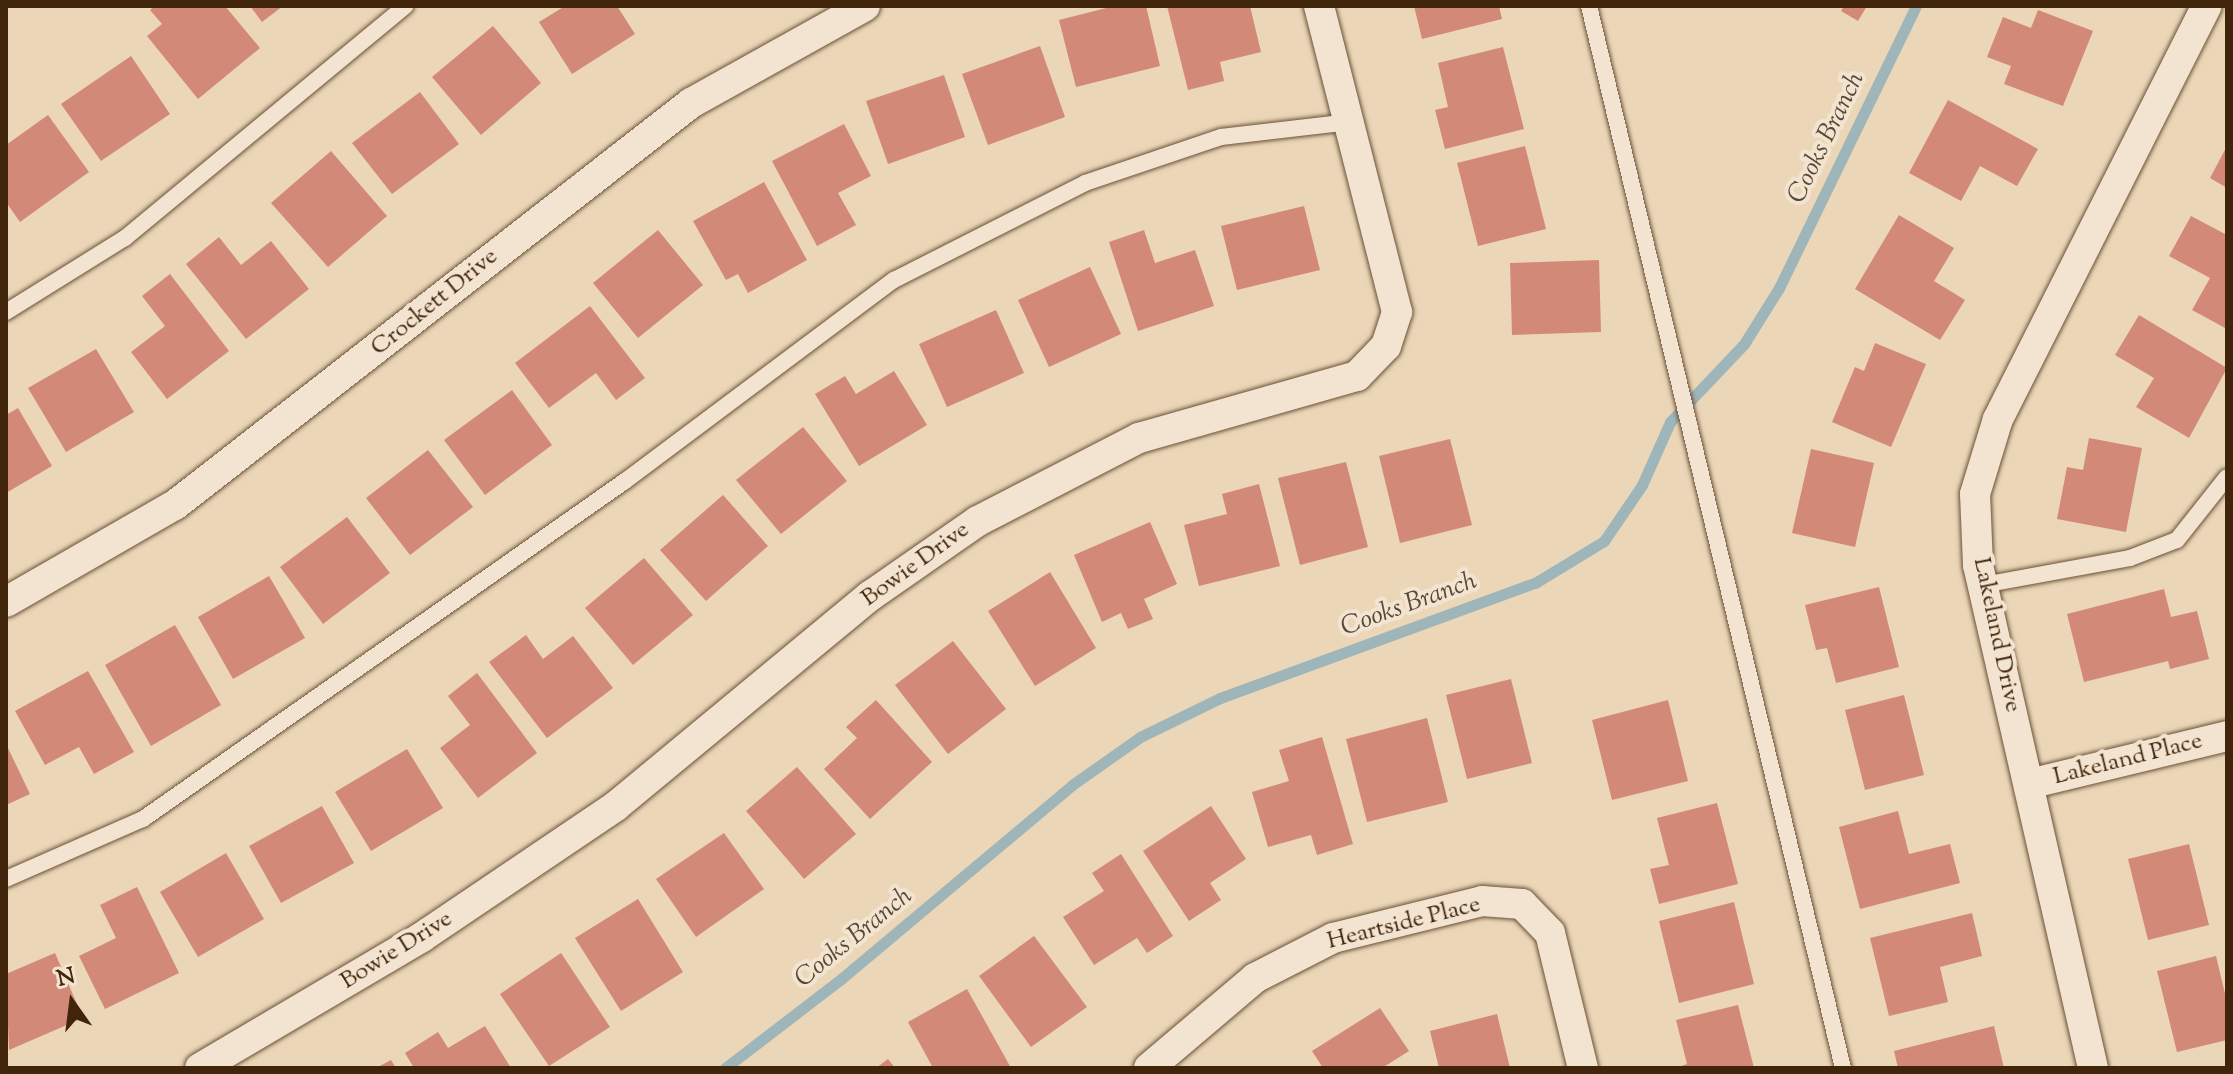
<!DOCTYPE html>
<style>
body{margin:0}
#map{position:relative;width:2233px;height:1074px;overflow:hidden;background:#ebd6b8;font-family:"Sorts Mill Goudy",serif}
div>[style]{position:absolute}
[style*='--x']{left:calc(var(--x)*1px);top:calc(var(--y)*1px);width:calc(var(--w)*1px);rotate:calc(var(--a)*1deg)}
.stream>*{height:11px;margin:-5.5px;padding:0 5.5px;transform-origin:5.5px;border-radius:5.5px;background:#9eb6ba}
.building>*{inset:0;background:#d38978}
.roads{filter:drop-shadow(0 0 2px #6b5136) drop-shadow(0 0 2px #6b5136)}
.lane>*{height:16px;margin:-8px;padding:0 8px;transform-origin:8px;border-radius:8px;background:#f2e4d1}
.street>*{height:30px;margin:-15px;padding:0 15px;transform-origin:15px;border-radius:15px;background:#f2e4d1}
span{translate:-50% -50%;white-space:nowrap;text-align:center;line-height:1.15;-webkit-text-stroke:8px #f2e4d1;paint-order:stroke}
.street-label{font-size:24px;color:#40250a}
.water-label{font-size:26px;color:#584936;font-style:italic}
.frame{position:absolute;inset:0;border:8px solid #40250a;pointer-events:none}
.north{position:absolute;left:32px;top:962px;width:80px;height:80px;-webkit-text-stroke:6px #f2e4d1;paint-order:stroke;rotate:346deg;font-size:22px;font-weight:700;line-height:32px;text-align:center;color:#40250a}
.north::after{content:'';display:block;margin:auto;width:28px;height:36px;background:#40250a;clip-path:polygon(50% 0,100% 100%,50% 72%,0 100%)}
</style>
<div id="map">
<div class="stream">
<div style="--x:725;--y:1068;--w:146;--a:-37.5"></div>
<div style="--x:841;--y:979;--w:302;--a:-40"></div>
<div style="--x:1072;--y:785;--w:83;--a:-35.2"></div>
<div style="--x:1140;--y:737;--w:89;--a:-26"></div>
<div style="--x:1220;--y:698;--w:335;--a:-20.1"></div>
<div style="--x:1535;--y:583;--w:81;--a:-31.3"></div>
<div style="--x:1604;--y:541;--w:68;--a:-55.8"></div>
<div style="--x:1642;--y:485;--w:69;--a:-66"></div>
<div style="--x:1670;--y:422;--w:108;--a:-46.5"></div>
<div style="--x:1744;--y:344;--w:66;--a:-58"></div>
<div style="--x:1779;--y:288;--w:314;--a:-64.1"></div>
</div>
<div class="building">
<div style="clip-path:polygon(155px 6px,225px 6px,260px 48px,198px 99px,147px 36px,162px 24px,150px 10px)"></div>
<div style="clip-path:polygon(250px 6px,283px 6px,262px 22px)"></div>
<div style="clip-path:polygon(565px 6px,617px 6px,635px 34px,572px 74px,539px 22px)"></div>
<div style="clip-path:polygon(1114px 6px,1146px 6px,1160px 66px,1076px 87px,1059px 20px)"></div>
<div style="clip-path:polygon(1167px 6px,1250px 6px,1261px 52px,1220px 62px,1224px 81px,1188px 90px)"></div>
<div style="clip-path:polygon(1414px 6px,1499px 6px,1502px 19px,1422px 39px)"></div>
<div style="clip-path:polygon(1844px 6px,1867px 6px,1858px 21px,1841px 11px)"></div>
<div style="clip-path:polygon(2038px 10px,2093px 31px,2063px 106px,2004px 84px,2011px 66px,1987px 57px,2003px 17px,2031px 28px)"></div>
<div style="clip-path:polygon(493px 26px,541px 83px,481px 135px,432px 77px)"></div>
<div style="clip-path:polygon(1040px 46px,1065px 117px,988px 145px,962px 74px)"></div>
<div style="clip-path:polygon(1503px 47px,1524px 129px,1445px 149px,1435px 110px,1448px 107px,1438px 63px)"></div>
<div style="clip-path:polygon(131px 56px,170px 114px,101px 161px,61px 104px)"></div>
<div style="clip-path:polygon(944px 75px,965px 137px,888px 164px,866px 101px)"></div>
<div style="clip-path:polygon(420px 92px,459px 144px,392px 194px,352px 143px)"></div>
<div style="clip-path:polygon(1948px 100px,2038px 149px,2017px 186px,1980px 166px,1961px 201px,1909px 173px)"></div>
<div style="clip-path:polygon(48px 115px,89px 172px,20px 222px,6px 202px,6px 145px)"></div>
<div style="clip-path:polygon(844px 124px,871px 176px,838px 193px,856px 225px,817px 246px,772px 161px)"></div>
<div style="clip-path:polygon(1525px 146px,1546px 229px,1478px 246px,1457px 163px)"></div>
<div style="clip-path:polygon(2227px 146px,2227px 188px,2210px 178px)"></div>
<div style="clip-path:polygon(331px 151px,387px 216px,328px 267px,271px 203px)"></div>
<div style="clip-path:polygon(764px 182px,807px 260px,748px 293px,738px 274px,726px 280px,693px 221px)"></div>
<div style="clip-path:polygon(1304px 206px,1320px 270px,1237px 290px,1221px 226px)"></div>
<div style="clip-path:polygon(1899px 215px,1954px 248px,1934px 281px,1965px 300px,1940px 340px,1855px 289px)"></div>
<div style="clip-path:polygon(2191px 216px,2227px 235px,2227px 329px,2192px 310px,2210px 278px,2169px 256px)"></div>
<div style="clip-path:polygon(658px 230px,703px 285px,638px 338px,593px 283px)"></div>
<div style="clip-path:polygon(1144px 230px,1155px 263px,1195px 250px,1214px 306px,1138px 331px,1109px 242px)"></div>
<div style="clip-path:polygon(219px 237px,241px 265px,271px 241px,309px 289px,246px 339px,186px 264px)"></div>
<div style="clip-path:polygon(1599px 260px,1601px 332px,1512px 335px,1510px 263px)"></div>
<div style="clip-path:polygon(1090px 267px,1121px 334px,1049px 367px,1018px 300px)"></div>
<div style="clip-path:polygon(170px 274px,229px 351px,167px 399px,131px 352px,165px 326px,142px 296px)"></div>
<div style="clip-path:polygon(590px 306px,645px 378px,616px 400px,596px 373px,549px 408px,515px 363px)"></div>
<div style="clip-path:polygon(996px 310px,1024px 373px,947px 407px,919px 344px)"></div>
<div style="clip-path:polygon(2139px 315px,2227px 368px,2189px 438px,2136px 407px,2154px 378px,2115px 355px)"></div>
<div style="clip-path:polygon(1875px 343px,1926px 364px,1891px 447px,1832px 422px,1855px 367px,1864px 371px)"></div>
<div style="clip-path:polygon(96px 349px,134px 412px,66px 452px,28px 388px)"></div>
<div style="clip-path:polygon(894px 371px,927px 425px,859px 466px,815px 394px,845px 376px,856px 394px)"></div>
<div style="clip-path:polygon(512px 390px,552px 445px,485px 495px,444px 440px)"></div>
<div style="clip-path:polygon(18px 408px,52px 466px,6px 493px,6px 415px)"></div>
<div style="clip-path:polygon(803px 427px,847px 481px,781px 534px,736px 480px)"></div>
<div style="clip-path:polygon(2089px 438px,2142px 448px,2126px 532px,2057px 519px,2067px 467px,2083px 470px)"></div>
<div style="clip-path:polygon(1450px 439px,1472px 525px,1400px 543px,1379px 456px)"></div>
<div style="clip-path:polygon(1811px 449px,1874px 463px,1855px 547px,1792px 533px)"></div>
<div style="clip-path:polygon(428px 450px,473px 507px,410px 555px,366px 498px)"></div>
<div style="clip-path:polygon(1346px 462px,1368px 547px,1300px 565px,1278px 478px)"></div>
<div style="clip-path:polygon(1259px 484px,1280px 566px,1199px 586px,1184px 525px,1227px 514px,1222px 494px)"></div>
<div style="clip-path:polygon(723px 495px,768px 546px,706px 601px,660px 550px)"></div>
<div style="clip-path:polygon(347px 517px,390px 573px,323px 624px,280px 567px)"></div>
<div style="clip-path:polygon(1150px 522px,1177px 584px,1144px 599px,1153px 619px,1128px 629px,1121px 613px,1102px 622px,1074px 555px)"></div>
<div style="clip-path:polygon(644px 558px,693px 615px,633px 665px,585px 608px)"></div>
<div style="clip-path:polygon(1050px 572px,1096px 648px,1035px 686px,988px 611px)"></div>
<div style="clip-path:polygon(269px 576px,305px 638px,233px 679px,198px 617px)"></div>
<div style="clip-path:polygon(1879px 587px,1899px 667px,1836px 683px,1827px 648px,1816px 650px,1805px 605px)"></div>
<div style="clip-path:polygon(2164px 589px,2171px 617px,2197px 611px,2209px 659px,2170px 669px,2168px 661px,2084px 682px,2067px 614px)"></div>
<div style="clip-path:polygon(175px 625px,221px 705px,151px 746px,105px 665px)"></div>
<div style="clip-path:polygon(526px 635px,543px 659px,573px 636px,613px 688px,547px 738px,489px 662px)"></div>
<div style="clip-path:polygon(953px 641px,1006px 709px,948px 754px,895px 685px)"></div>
<div style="clip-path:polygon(88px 671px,134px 752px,94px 774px,79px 747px,45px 765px,15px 711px)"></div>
<div style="clip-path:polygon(477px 673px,537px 753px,478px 798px,440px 748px,470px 725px,448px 696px)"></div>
<div style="clip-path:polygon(1511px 679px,1532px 763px,1467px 779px,1446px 695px)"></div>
<div style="clip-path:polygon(1904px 695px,1924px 775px,1865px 790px,1845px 710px)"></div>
<div style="clip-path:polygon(876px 700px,932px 762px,870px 819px,824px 769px,857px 738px,846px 727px)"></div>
<div style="clip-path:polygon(1668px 700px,1688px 781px,1612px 800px,1592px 720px)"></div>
<div style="clip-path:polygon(1427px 718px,1448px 802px,1367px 822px,1346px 739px)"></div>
<div style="clip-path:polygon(1322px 737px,1353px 844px,1317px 855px,1311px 835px,1268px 847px,1252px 792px,1289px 781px,1279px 750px)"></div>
<div style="clip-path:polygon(6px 744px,30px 794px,6px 805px)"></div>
<div style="clip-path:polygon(407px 749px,443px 808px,371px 851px,335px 792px)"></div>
<div style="clip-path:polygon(797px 767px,856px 834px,804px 879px,746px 811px)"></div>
<div style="clip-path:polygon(1717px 803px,1738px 884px,1659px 904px,1650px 869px,1669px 865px,1657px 818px)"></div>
<div style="clip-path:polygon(322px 806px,354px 863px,281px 903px,249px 846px)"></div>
<div style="clip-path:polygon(1211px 806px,1246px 859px,1210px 883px,1221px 900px,1189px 921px,1143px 851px)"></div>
<div style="clip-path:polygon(1898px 811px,1909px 854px,1950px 844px,1960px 883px,1860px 909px,1839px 827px)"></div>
<div style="clip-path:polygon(724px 833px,764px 889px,696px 937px,656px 879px)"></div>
<div style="clip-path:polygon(2189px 844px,2209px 925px,2148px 940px,2128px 859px)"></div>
<div style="clip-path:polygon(226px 853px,264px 919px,198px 957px,160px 892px)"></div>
<div style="clip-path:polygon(1121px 854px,1173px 936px,1147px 953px,1137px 938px,1094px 965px,1063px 917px,1104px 891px,1092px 873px)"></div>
<div style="clip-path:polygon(137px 887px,179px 973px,105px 1009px,79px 956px,116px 938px,100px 905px)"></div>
<div style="clip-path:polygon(638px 899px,683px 972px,621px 1011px,575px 938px)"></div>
<div style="clip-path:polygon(1734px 902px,1754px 984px,1679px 1003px,1659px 921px)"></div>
<div style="clip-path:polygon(1972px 913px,1982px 956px,1940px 967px,1948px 1002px,1889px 1016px,1870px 938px)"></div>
<div style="clip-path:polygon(1034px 936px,1087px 1007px,1031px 1047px,979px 976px)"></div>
<div style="clip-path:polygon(55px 953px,83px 1018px,9px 1050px,6px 974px)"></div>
<div style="clip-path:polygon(561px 953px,610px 1027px,549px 1066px,500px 994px)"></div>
<div style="clip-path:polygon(2216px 956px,2227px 1002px,2227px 1040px,2177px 1052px,2157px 971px)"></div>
<div style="clip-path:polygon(967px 989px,1011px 1068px,933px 1068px,908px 1022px)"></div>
<div style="clip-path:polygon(1738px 1005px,1754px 1068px,1676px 1068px,1687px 1064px,1676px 1020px)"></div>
<div style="clip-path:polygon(1380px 1008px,1409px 1051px,1382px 1068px,1323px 1068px,1312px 1051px)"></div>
<div style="clip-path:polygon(1497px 1014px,1510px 1068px,1439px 1068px,1430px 1031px)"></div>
<div style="clip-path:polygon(485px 1026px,511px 1068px,414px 1068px,405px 1053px,438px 1032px,448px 1048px)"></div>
<div style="clip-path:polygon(1994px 1026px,2004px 1068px,1898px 1068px,1894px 1051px)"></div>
<div style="clip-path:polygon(888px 1059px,895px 1068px,876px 1068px)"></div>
<div style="clip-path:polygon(391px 1060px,396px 1068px,376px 1068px)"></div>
</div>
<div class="roads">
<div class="lane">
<div style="--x:1589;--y:6;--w:1092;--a:76.55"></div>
<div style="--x:6;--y:312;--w:140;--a:-31.9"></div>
<div style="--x:125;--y:238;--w:364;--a:-39.6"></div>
<div style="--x:1983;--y:585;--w:149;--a:-10.4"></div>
<div style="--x:2130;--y:558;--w:50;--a:-21"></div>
<div style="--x:2177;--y:540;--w:80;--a:-51.6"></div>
<div style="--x:6;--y:879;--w:150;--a:-23.7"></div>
<div style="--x:143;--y:819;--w:589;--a:-35.04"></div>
<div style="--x:625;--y:481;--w:336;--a:-36.8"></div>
<div style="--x:894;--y:280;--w:214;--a:-26.9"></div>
<div style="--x:1085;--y:183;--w:144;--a:-18.7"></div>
<div style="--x:1221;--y:137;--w:130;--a:-6.6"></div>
</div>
<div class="street">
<div style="--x:6;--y:602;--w:195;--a:-29.9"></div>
<div style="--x:175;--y:505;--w:654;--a:-37.92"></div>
<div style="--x:691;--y:103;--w:199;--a:-29.1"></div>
<div style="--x:2029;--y:784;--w:204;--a:-13.6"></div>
<div style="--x:200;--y:1068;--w:258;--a:-30.5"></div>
<div style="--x:422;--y:937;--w:234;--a:-34"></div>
<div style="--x:616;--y:806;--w:330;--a:-39.6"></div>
<div style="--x:870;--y:596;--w:131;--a:-34.8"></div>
<div style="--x:978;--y:521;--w:181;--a:-27.3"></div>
<div style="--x:1139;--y:438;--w:227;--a:-15.9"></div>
<div style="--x:1357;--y:376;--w:42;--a:-46"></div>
<div style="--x:1386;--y:346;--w:36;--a:-72"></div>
<div style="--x:1397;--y:312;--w:316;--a:-104.3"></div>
<div style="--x:1149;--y:1068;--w:139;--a:-40.3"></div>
<div style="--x:1255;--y:978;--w:88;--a:-27.1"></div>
<div style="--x:1333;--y:938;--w:154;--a:-13.9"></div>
<div style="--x:1482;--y:901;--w:40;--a:4.3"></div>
<div style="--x:1522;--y:904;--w:40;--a:46"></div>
<div style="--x:1550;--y:933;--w:139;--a:76.3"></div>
<div style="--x:2093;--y:1068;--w:516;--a:-102.88"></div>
<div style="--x:1978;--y:565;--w:71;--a:-92.4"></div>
<div style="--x:1975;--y:494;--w:78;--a:-73"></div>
<div style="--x:1998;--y:419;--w:463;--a:-63.2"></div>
</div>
</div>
<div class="street-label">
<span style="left:435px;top:303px;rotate:-39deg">Crockett Drive</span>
<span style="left:916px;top:565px;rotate:-36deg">Bowie Drive</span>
<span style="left:1996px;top:635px;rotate:78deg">Lakeland Drive</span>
<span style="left:2128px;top:760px;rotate:-14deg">Lakeland Place</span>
<span style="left:1404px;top:924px;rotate:-14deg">Heartside Place</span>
<span style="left:397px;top:951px;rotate:-32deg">Bowie Drive</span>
</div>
<div class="water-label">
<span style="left:1827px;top:138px;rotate:-64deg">Cooks Branch</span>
<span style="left:1409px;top:605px;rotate:-20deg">Cooks Branch</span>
<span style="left:854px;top:938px;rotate:-39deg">Cooks Branch</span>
</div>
<div class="frame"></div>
<div class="north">N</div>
</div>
